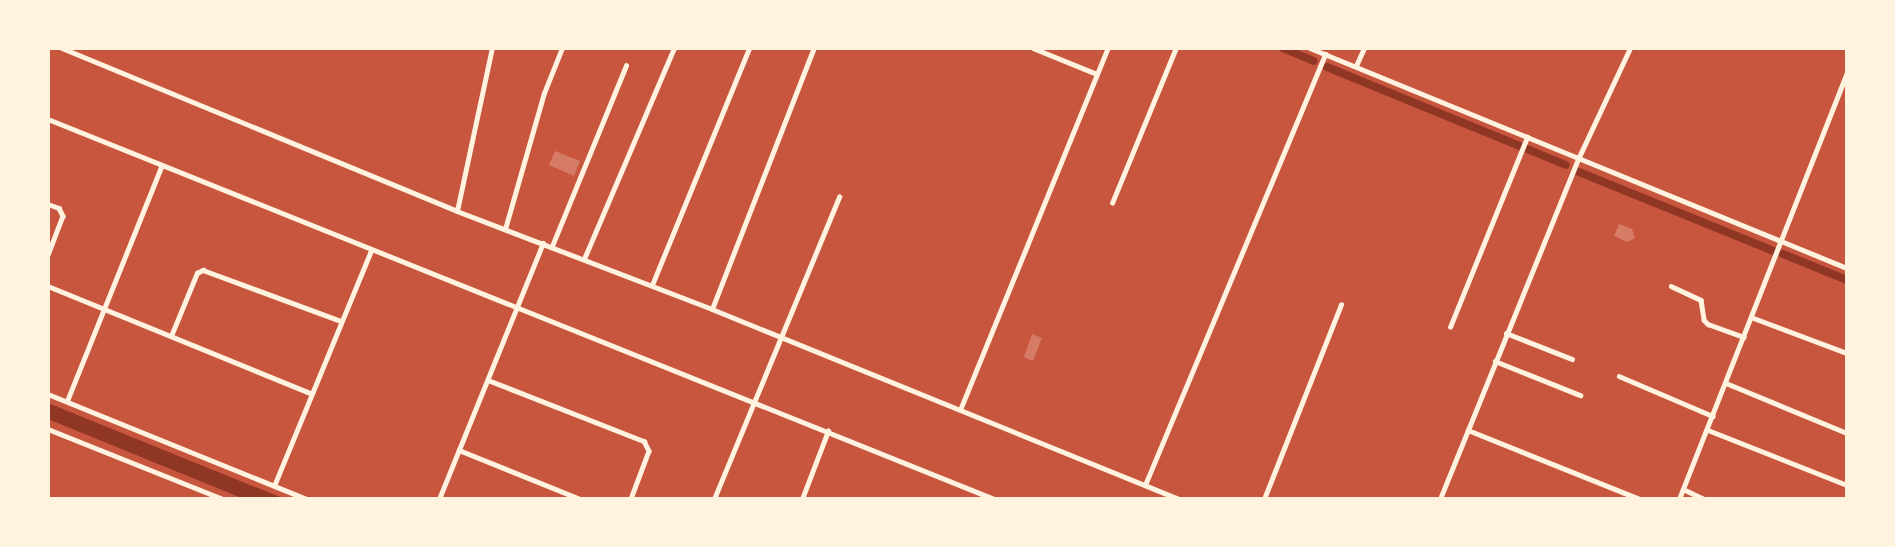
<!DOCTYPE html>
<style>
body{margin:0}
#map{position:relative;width:1895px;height:547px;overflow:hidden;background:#c8553d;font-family:Bitter,serif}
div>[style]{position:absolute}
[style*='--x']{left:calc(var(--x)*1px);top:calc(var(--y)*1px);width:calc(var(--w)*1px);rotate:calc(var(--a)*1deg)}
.water>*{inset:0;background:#8f3625}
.canal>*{height:8px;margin:-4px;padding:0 4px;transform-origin:4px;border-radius:4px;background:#8f3625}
.building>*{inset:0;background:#d67c66}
.minor>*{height:4.5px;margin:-2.25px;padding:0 2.25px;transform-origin:2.25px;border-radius:2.25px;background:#fff3e0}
span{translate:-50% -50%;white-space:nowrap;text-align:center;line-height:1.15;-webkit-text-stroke:6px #fff3e0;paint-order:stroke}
.frame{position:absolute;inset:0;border:50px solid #fff3e0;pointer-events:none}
</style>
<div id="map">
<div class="water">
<div style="clip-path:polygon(48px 403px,240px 481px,285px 499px,244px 499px,48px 419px)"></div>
</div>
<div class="canal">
<div style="--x:1283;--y:48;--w:33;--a:23"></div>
<div style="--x:1327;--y:67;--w:258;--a:22.3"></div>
<div style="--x:1579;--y:172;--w:210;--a:22.1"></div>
<div style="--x:1783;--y:254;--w:69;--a:22.1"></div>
</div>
<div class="building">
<div style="clip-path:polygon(555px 151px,580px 161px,574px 176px,549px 165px)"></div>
<div style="clip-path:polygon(1619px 224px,1632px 229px,1635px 238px,1627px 242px,1614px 236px)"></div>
<div style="clip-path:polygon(1032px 334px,1042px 338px,1033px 361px,1024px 357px)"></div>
</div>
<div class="minor">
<div style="--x:62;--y:48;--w:427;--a:22.4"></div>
<div style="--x:457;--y:211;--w:273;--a:21"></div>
<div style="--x:712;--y:309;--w:504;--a:22.14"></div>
<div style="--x:1033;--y:48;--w:69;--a:22.1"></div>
<div style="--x:1310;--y:48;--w:580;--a:22.28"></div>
<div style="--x:1356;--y:66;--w:20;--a:-66"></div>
<div style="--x:48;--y:119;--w:1019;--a:21.88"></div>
<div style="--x:1112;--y:203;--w:168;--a:-67.6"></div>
<div style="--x:48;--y:204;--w:12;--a:20"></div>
<div style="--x:59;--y:208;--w:9;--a:63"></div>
<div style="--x:63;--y:216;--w:42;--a:111"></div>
<div style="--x:457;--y:211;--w:167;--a:-77.9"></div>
<div style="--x:505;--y:229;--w:141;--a:-74"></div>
<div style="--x:544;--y:93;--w:48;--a:-68.2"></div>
<div style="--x:552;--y:246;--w:195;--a:-67.7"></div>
<div style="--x:584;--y:259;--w:229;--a:-66.9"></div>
<div style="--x:652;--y:285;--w:256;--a:-67.7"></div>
<div style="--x:48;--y:286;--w:283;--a:22.2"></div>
<div style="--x:1671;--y:286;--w:33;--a:25"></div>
<div style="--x:1701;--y:300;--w:20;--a:81"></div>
<div style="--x:1704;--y:320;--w:6;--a:45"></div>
<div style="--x:1708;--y:324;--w:38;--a:20"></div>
<div style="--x:712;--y:309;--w:280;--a:-68.7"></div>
<div style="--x:1751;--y:317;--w:103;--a:20.6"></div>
<div style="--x:1450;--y:327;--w:205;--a:-67.9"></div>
<div style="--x:1506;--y:333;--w:71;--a:21.5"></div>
<div style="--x:171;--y:336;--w:68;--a:-67.6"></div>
<div style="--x:197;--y:273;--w:7;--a:-27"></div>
<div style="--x:203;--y:270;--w:147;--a:20.3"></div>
<div style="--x:1495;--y:361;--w:92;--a:21.8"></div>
<div style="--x:1619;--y:376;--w:102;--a:23.1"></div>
<div style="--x:488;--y:380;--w:168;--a:21.4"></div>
<div style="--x:644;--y:441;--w:11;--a:63"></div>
<div style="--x:649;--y:451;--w:51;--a:110.6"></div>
<div style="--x:1726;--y:383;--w:131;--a:22.5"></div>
<div style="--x:48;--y:394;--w:279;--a:22.1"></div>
<div style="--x:67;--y:401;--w:254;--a:-68.1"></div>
<div style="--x:960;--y:410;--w:391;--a:-67.8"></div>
<div style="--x:48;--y:429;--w:188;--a:21.8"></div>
<div style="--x:1468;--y:430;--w:185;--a:21.9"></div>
<div style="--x:1708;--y:430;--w:149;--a:21.6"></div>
<div style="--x:459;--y:450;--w:131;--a:22"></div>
<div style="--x:1145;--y:485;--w:467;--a:-67.3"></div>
<div style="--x:274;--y:486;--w:254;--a:-67.6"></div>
<div style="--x:1683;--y:489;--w:23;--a:25"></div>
<div style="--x:439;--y:499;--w:276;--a:-67.9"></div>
<div style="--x:714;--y:499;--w:327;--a:-67.5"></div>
<div style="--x:802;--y:499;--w:73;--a:-69.1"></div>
<div style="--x:1264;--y:499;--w:209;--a:-68.4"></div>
<div style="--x:1440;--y:499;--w:369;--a:-67.9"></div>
<div style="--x:1579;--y:157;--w:120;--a:-64.9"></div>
<div style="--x:1679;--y:499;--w:458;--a:-68.5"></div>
</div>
<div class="frame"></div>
</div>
